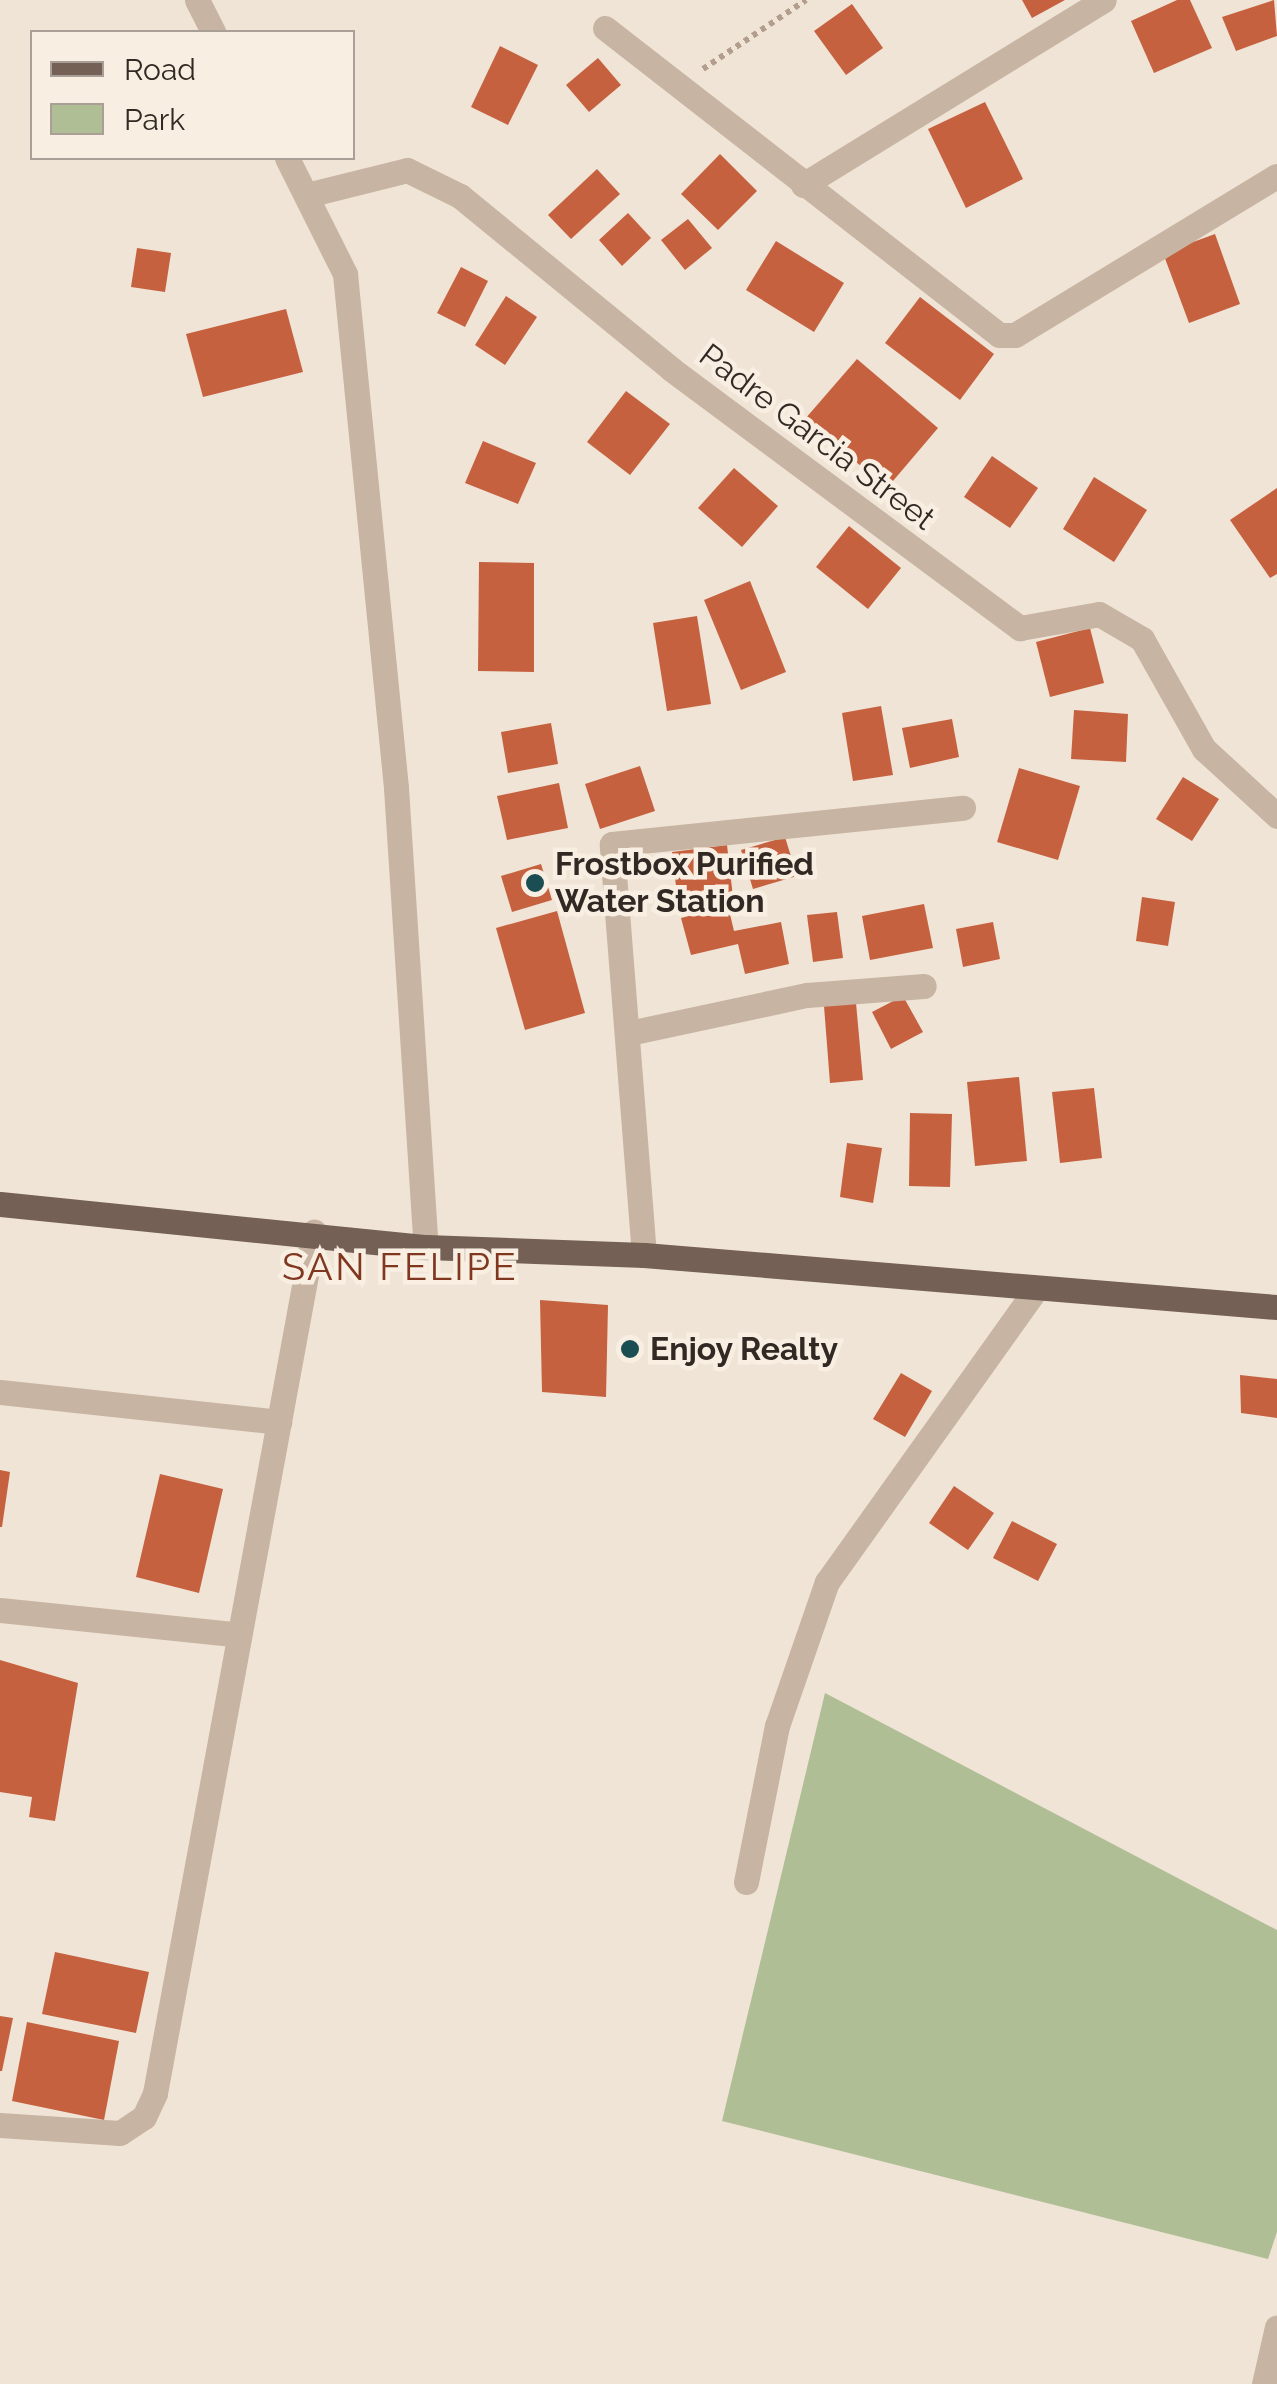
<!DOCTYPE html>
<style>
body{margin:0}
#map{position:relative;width:1277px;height:2384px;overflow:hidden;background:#f0e4d6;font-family:Raleway,sans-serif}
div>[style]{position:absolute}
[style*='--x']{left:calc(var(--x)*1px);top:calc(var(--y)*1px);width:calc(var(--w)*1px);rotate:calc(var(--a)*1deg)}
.green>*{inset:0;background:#b0be96}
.building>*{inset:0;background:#c5613f}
.path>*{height:6px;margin-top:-3px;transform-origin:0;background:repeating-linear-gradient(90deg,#b39e8d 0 5px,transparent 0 10px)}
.minor>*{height:25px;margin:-12.5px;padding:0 12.5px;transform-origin:12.5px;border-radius:12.5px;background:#c7b4a2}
.major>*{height:25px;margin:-12.5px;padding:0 12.5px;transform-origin:12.5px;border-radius:12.5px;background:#746055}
.dots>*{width:28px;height:28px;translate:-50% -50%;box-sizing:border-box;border:5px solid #f8eee2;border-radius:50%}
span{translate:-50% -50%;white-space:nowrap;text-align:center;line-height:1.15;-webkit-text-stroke:9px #f8eee2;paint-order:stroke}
.street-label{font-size:32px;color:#322925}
.poi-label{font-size:32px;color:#322925;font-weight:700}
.left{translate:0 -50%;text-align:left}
.quarter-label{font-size:38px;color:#80371f;letter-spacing:2.5px}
.legend{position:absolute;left:30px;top:30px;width:325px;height:130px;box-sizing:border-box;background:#f8eee2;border:2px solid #a99f96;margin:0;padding:12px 18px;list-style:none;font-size:30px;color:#322925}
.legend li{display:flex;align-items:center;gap:20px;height:50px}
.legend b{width:50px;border:2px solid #a99f96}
</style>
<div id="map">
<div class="green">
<div style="clip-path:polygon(825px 1693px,1277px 1930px,1277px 2232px,1268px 2259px,722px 2121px)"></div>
</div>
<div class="building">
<div style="clip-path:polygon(1022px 0,1065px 0,1032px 18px)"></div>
<div style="clip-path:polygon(1177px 0,1190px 0,1212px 48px,1154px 73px,1131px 21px)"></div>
<div style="clip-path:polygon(1274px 0,1277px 36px,1236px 51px,1222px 17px)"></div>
<div style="clip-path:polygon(852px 4px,883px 48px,846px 75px,814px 31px)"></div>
<div style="clip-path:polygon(500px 46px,538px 65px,508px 125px,471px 107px)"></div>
<div style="clip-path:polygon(598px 58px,621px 85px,589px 112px,566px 85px)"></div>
<div style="clip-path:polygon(985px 102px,1023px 179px,966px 208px,928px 129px)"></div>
<div style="clip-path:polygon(720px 154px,757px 191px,718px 230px,681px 194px)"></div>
<div style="clip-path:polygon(597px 169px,620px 194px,571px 239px,548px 215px)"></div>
<div style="clip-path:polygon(628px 213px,651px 238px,622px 266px,599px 240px)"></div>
<div style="clip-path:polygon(688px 219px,712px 248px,685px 270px,661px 240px)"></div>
<div style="clip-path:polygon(1215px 234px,1240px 304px,1189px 323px,1163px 253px)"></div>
<div style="clip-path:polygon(776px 241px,844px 283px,814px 332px,746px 290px)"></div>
<div style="clip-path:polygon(137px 248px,171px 253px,165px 292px,131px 287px)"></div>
<div style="clip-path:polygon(461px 267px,488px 281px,465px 327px,437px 313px)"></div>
<div style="clip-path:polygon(506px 296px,537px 317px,505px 365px,475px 345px)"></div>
<div style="clip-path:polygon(920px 297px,994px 354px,960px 400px,885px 343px)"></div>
<div style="clip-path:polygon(286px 309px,303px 372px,203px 397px,186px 334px)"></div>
<div style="clip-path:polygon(857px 359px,938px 428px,887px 488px,805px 419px)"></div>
<div style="clip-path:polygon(626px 391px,670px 424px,630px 475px,587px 442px)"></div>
<div style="clip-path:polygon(483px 441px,536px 463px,518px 504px,465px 483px)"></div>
<div style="clip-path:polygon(992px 456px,1038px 488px,1010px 528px,964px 497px)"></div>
<div style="clip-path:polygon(734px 468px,778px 506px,742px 547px,698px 508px)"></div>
<div style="clip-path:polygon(1094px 477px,1147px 510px,1114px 562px,1063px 529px)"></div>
<div style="clip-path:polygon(1277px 488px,1277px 574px,1270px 578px,1230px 520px)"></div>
<div style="clip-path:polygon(849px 526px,901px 568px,868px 609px,816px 567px)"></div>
<div style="clip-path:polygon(479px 562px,534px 563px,534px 672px,478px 671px)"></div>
<div style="clip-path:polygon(750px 581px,786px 672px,741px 690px,704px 600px)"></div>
<div style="clip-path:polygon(697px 616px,711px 704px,667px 711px,653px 623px)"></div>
<div style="clip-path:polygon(1090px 628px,1104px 683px,1050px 697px,1036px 642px)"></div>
<div style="clip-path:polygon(881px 706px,893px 775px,853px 781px,842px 713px)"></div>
<div style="clip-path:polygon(1074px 710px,1128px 714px,1126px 762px,1071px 759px)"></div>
<div style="clip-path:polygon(952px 719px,959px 757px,910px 768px,902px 728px)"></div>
<div style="clip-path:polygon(551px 723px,558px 764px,508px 773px,501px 732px)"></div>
<div style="clip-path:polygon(640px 766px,655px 811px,600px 829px,585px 784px)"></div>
<div style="clip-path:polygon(1019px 768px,1080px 786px,1058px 860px,997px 842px)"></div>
<div style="clip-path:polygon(1183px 777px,1219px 799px,1192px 841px,1156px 819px)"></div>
<div style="clip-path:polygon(559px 783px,568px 828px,507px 840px,497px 796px)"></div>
<div style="clip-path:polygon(785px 837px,797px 876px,753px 889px,741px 850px)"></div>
<div style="clip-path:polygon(727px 845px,733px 897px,678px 903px,672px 852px)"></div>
<div style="clip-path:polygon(541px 864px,552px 900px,512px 912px,501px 876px)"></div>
<div style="clip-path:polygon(1142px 897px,1175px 902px,1168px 946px,1136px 941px)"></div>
<div style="clip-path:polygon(924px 904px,933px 948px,870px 960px,862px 916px)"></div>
<div style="clip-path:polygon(728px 906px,734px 931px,781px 922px,789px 964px,745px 974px,738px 944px,691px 955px,681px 918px)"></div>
<div style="clip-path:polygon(557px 911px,585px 1013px,525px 1030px,496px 928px)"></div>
<div style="clip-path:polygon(837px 912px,843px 958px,813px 962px,807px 915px)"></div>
<div style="clip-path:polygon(993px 922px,1000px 959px,963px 967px,956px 929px)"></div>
<div style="clip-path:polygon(903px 996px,923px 1032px,891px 1049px,872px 1012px)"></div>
<div style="clip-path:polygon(856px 1003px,863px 1080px,830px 1083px,824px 1006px)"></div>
<div style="clip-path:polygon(1019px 1077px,1027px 1161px,975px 1166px,967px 1082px)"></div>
<div style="clip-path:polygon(1094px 1088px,1102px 1158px,1060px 1163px,1052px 1092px)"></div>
<div style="clip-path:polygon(910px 1113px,952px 1114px,950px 1187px,909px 1186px)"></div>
<div style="clip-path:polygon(847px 1143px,882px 1148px,873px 1203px,840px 1197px)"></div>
<div style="clip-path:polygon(540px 1300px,608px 1305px,606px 1397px,542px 1392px)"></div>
<div style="clip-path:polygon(901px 1373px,932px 1391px,905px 1437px,873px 1419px)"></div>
<div style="clip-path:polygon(1240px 1375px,1277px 1379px,1277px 1418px,1241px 1413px)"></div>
<div style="clip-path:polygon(0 1470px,10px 1472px,2px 1527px,0 1527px)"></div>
<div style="clip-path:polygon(160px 1474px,223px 1489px,199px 1593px,136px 1577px)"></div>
<div style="clip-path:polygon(954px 1486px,994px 1513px,968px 1550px,929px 1523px)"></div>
<div style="clip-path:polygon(1012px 1521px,1057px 1544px,1038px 1581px,993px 1558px)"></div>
<div style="clip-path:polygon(0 1660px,78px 1683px,55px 1821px,29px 1817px,32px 1797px,0 1792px)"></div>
<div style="clip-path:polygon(55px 1952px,149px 1972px,136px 2033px,42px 2014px)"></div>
<div style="clip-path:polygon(0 2016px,13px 2018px,2px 2071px,0 2071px)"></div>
<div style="clip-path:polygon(27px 2022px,119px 2041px,104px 2120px,12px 2101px)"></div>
</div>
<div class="path">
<div style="--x:703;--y:69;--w:124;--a:-33.8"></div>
</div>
<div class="minor">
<div style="--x:197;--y:0;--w:36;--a:63"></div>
<div style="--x:605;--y:28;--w:499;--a:37.9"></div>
<div style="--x:999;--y:335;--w:16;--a:0"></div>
<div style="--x:1015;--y:335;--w:306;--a:-31.3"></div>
<div style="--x:287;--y:158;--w:130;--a:63.4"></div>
<div style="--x:345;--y:274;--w:517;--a:84.33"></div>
<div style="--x:396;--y:788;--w:460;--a:86.3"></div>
<div style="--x:803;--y:185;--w:353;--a:-31.6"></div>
<div style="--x:311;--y:194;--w:99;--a:-14"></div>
<div style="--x:407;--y:170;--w:59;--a:26.1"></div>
<div style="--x:460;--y:196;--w:273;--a:39.3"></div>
<div style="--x:671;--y:369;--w:435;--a:36.6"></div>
<div style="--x:1020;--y:628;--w:80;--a:-10"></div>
<div style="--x:1099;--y:614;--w:50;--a:30.2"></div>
<div style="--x:1142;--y:639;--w:126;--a:60.6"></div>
<div style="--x:1204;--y:749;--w:99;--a:42.5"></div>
<div style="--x:629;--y:1033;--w:182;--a:-12.1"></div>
<div style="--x:807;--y:995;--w:117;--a:-4.4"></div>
<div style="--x:644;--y:1255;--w:412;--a:-94.5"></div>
<div style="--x:612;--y:844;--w:353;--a:-5.9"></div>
<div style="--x:0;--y:1392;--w:281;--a:6.1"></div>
<div style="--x:0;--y:1610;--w:234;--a:5.9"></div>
<div style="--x:746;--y:1882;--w:159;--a:-78.8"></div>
<div style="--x:777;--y:1726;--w:152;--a:-70.9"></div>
<div style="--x:827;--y:1582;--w:356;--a:-54.5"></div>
<div style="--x:0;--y:2125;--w:120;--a:3.8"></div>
<div style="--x:120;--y:2133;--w:29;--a:-34"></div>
<div style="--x:144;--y:2117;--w:26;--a:-65"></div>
<div style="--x:155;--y:2093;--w:876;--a:-79.54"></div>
<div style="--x:1264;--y:2384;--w:58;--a:-77.2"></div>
</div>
<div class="major">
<div style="--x:0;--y:1204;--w:428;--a:5.8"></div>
<div style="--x:426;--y:1247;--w:218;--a:2.1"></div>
<div style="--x:644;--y:1255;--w:635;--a:4.7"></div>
</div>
<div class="dots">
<div style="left:535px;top:883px;background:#1b4e53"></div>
<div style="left:630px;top:1349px;background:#1b4e53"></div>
</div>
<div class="street-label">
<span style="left:817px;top:437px;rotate:37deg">Padre Garcia Street</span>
</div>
<div class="poi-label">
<span class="left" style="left:555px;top:883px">Frostbox Purified<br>Water Station</span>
<span class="left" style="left:650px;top:1349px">Enjoy Realty</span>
</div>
<div class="quarter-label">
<span style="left:400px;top:1267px">SAN FELIPE</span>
</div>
<ul class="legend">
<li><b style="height:12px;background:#746055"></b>Road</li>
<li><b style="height:28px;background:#b0be96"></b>Park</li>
</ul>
</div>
